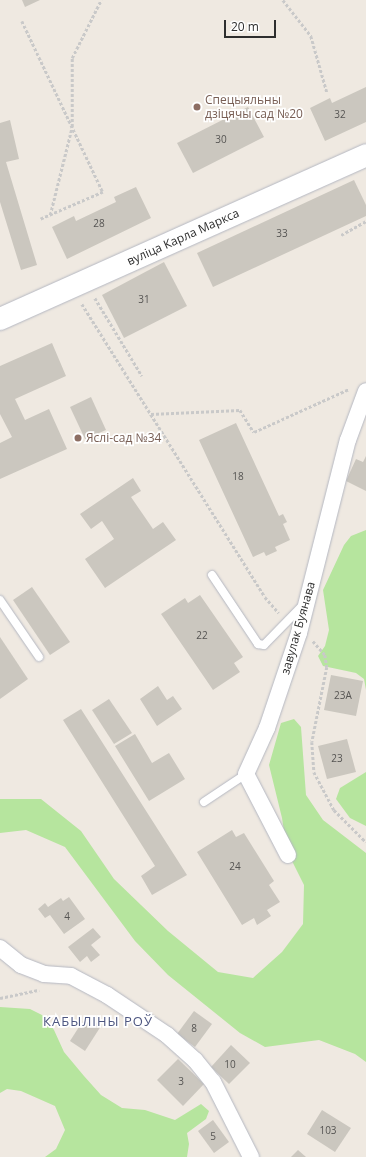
<!DOCTYPE html>
<meta charset="utf-8">
<style>
body{margin:0}
#map{position:relative;width:366px;height:1157px;overflow:hidden;background:#efe9e1;font-family:"Open Sans",sans-serif}
div>[style]{position:absolute}
[style*='--x']{left:calc(var(--x)*1px);top:calc(var(--y)*1px);width:calc(var(--w)*1px);rotate:calc(var(--a)*1deg)}
.green>*{inset:0;background:#b6e59e}
.building>*{inset:0;background:#cbc7bf}
.path>*{height:2.5px;margin-top:-1.25px;transform-origin:0;background:repeating-linear-gradient(90deg,#c9c9c9 0 3px,transparent 0 5px)}
.roads{filter:drop-shadow(0 0 1px #b4b7c1) drop-shadow(0 0 1px #b4b7c1)}
.lane>*{height:8px;margin:-4px;padding:0 4px;transform-origin:4px;border-radius:4px;background:#fff}
.street>*{height:16px;margin:-8px;padding:0 8px;transform-origin:8px;border-radius:8px;background:#fff}
.secondary>*{height:22px;margin:-11px;padding:0 11px;transform-origin:11px;border-radius:11px;background:#fff}
.dots>*{width:11px;height:11px;translate:-50% -50%;box-sizing:border-box;border:2px solid #fff;border-radius:50%}
span{translate:-50% -50%;white-space:nowrap;text-align:center;line-height:1.15;-webkit-text-stroke:3.5px #fff;paint-order:stroke}
.number-label{font-size:10px;color:#555452}
.number-label span{-webkit-text-stroke-width:0}
.education-label{font-size:12px;color:#785e54}
.left{translate:0 -50%;text-align:left}
.street-label{font-size:12px;color:#2e2e2e}
.neighbourhood-label{font-size:13px;color:#4d5680;letter-spacing:1px}
.scale{position:absolute;left:224px;top:20px;width:52px;height:18px;box-sizing:border-box;border:2px solid #2e2e2e;border-top:0;padding-left:5px;font-size:12px;line-height:14px;white-space:nowrap;color:#2e2e2e;-webkit-text-stroke:3px #fff;paint-order:stroke}
</style>
<div id="map">
<div class="green">
<div style="clip-path:polygon(366px 530px,366px 690px,364px 679px,356px 673px,323px 666px,318px 656px,325px 646px,329px 630px,323px 590px,344px 545px,351px 536px)"></div>
<div style="clip-path:polygon(294px 719px,301px 727px,306px 795px,323px 820px,366px 853px,366px 1062px,355px 1054px,319px 1040px,265px 1047px,240px 1033px,168px 975px,135px 941px,65px 847px,26px 830px,0 833px,0 799px,41px 799px,81px 831px,114px 879px,168px 931px,218px 972px,253px 978px,282px 952px,303px 924px,304px 885px,287px 851px,282px 818px,269px 765px,281px 723px)"></div>
<div style="clip-path:polygon(366px 772px,366px 826px,350px 818px,336px 799px,340px 788px)"></div>
<div style="clip-path:polygon(0 1007px,30px 1009px,44px 1016px,54px 1030px,64px 1052px,84px 1076px,101px 1095px,122px 1108px,145px 1110px,175px 1120px,201px 1104px,209px 1111px,206px 1119px,187px 1133px,189px 1144px,187px 1157px,45px 1157px,56px 1149px,65px 1130px,55px 1106px,21px 1091px,7px 1089px,0 1093px)"></div>
</div>
<div class="building">
<div style="clip-path:polygon(22px 0,40px 0,25px 7px)"></div>
<div style="clip-path:polygon(366px 87px,366px 122px,325px 141px,310px 108px,330px 98px,332px 103px)"></div>
<div style="clip-path:polygon(248px 107px,264px 137px,193px 173px,177px 143px)"></div>
<div style="clip-path:polygon(10px 120px,19px 159px,6px 162px,37px 265px,21px 270px,0 202px,0 123px)"></div>
<div style="clip-path:polygon(354px 180px,366px 205px,366px 216px,213px 287px,197px 253px)"></div>
<div style="clip-path:polygon(136px 187px,151px 218px,67px 259px,52px 227px,74px 216px,76px 221px,116px 202px,114px 197px)"></div>
<div style="clip-path:polygon(164px 262px,187px 306px,124px 338px,102px 295px)"></div>
<div style="clip-path:polygon(52px 343px,66px 376px,15px 399px,25px 420px,49px 409px,67px 449px,0 479px,0 443px,12px 437px,0 414px,0 366px)"></div>
<div style="clip-path:polygon(91px 397px,106px 430px,85px 439px,70px 407px)"></div>
<div style="clip-path:polygon(236px 423px,279px 516px,283px 514px,287px 522px,283px 524px,290px 540px,275px 547px,277px 551px,266px 556px,264px 552px,253px 557px,199px 440px)"></div>
<div style="clip-path:polygon(366px 456px,366px 491px,346px 481px,356px 459px,363px 462px)"></div>
<div style="clip-path:polygon(133px 478px,141px 491px,131px 497px,153px 529px,163px 522px,176px 540px,105px 588px,85px 559px,114px 539px,102px 521px,91px 529px,80px 514px)"></div>
<div style="clip-path:polygon(32px 587px,70px 642px,50px 655px,13px 600px)"></div>
<div style="clip-path:polygon(200px 595px,243px 657px,234px 663px,240px 672px,213px 690px,161px 614px,185px 598px,188px 603px)"></div>
<div style="clip-path:polygon(0 637px,28px 679px,0 699px)"></div>
<div style="clip-path:polygon(331px 675px,363px 681px,356px 716px,324px 710px)"></div>
<div style="clip-path:polygon(158px 686px,167px 700px,173px 696px,182px 709px,157px 726px,140px 699px)"></div>
<div style="clip-path:polygon(109px 699px,132px 733px,114px 744px,92px 710px)"></div>
<div style="clip-path:polygon(81px 709px,187px 875px,152px 895px,141px 876px,155px 866px,63px 720px)"></div>
<div style="clip-path:polygon(135px 734px,152px 763px,169px 753px,185px 779px,149px 801px,115px 746px)"></div>
<div style="clip-path:polygon(347px 739px,356px 772px,327px 779px,318px 746px)"></div>
<div style="clip-path:polygon(232px 830px,236px 837px,244px 833px,274px 881px,269px 885px,280px 902px,267px 910px,271px 916px,257px 925px,254px 918px,242px 925px,197px 852px)"></div>
<div style="clip-path:polygon(69px 897px,85px 919px,64px 934px,50px 915px,45px 918px,38px 909px,45px 903px,48px 907px,61px 898px,63px 901px)"></div>
<div style="clip-path:polygon(93px 928px,101px 937px,91px 945px,100px 955px,91px 962px,87px 956px,80px 962px,68px 947px)"></div>
<div style="clip-path:polygon(194px 1011px,212px 1024px,195px 1047px,177px 1034px)"></div>
<div style="clip-path:polygon(86px 1016px,101px 1026px,85px 1051px,70px 1041px)"></div>
<div style="clip-path:polygon(231px 1045px,250px 1063px,229px 1084px,211px 1067px)"></div>
<div style="clip-path:polygon(178px 1059px,204px 1084px,183px 1106px,157px 1080px)"></div>
<div style="clip-path:polygon(322px 1110px,351px 1128px,335px 1152px,307px 1134px)"></div>
<div style="clip-path:polygon(213px 1120px,229px 1142px,214px 1153px,198px 1131px)"></div>
<div style="clip-path:polygon(298px 1150px,306px 1157px,291px 1157px)"></div>
</div>
<div class="path">
<div style="--x:283;--y:0;--w:46;--a:52.1"></div>
<div style="--x:311;--y:36;--w:58;--a:74.1"></div>
<div style="--x:22;--y:21;--w:189;--a:64.7"></div>
<div style="--x:103;--y:192;--w:68;--a:156.5"></div>
<div style="--x:50;--y:215;--w:91;--a:-76"></div>
<div style="--x:72;--y:127;--w:69;--a:-90"></div>
<div style="--x:72;--y:58;--w:65;--a:-63.4"></div>
<div style="--x:341;--y:235;--w:29;--a:-29"></div>
<div style="--x:95;--y:298;--w:91;--a:58.9"></div>
<div style="--x:82;--y:304;--w:345;--a:58"></div>
<div style="--x:265;--y:597;--w:21;--a:49"></div>
<div style="--x:151;--y:414;--w:89;--a:-2.6"></div>
<div style="--x:240;--y:410;--w:26;--a:58"></div>
<div style="--x:254;--y:432;--w:104;--a:-24.4"></div>
<div style="--x:313;--y:641;--w:18;--a:49"></div>
<div style="--x:325;--y:655;--w:12;--a:81"></div>
<div style="--x:327;--y:667;--w:76;--a:101.3"></div>
<div style="--x:312;--y:742;--w:30;--a:86"></div>
<div style="--x:314;--y:772;--w:43;--a:62.2"></div>
<div style="--x:334;--y:810;--w:45;--a:45"></div>
<div style="--x:0;--y:998;--w:40;--a:-12"></div>
</div>
<div class="roads">
<div class="lane">
<div style="--x:212;--y:575;--w:83;--a:56.3"></div>
<div style="--x:258;--y:644;--w:6;--a:9"></div>
<div style="--x:264;--y:645;--w:54;--a:-45.7"></div>
<div style="--x:0;--y:600;--w:69;--a:55.6"></div>
<div style="--x:204;--y:802;--w:50;--a:-33.7"></div>
</div>
<div class="street">
<div style="--x:288;--y:855;--w:91;--a:-117.4"></div>
<div style="--x:246;--y:774;--w:51;--a:-65.5"></div>
<div style="--x:267;--y:728;--w:100;--a:-71.4"></div>
<div style="--x:299;--y:633;--w:199;--a:-75.8"></div>
<div style="--x:348;--y:440;--w:52;--a:-69.8"></div>
<div style="--x:0;--y:948;--w:27;--a:39"></div>
<div style="--x:21;--y:965;--w:25;--a:21"></div>
<div style="--x:44;--y:974;--w:27;--a:4"></div>
<div style="--x:71;--y:976;--w:41;--a:27.8"></div>
<div style="--x:107;--y:995;--w:72;--a:33.7"></div>
<div style="--x:167;--y:1035;--w:38;--a:42"></div>
<div style="--x:195;--y:1060;--w:28;--a:51"></div>
<div style="--x:213;--y:1082;--w:84;--a:63.1"></div>
</div>
<div class="secondary">
<div style="--x:0;--y:319;--w:401;--a:-24.1"></div>
</div>
</div>
<div class="dots">
<div style="left:197px;top:107px;background:#8d6e63"></div>
<div style="left:78px;top:438px;background:#8d6e63"></div>
</div>
<div class="number-label">
<span style="left:340px;top:115px">32</span>
<span style="left:221px;top:140px">30</span>
<span style="left:99px;top:224px">28</span>
<span style="left:282px;top:234px">33</span>
<span style="left:144px;top:300px">31</span>
<span style="left:238px;top:477px">18</span>
<span style="left:202px;top:636px">22</span>
<span style="left:343px;top:696px">23А</span>
<span style="left:337px;top:759px">23</span>
<span style="left:235px;top:867px">24</span>
<span style="left:67px;top:917px">4</span>
<span style="left:194px;top:1029px">8</span>
<span style="left:230px;top:1065px">10</span>
<span style="left:181px;top:1082px">3</span>
<span style="left:328px;top:1131px">103</span>
<span style="left:213px;top:1137px">5</span>
</div>
<div class="education-label">
<span class="left" style="left:205px;top:107px">Спецыяльны<br>дзіцячы сад №20</span>
<span class="left" style="left:86px;top:438px">Яслі-сад №34</span>
</div>
<div class="street-label">
<span style="left:183px;top:237px;rotate:-24deg">вуліца Карла Маркса</span>
<span style="left:298px;top:628px;rotate:-74deg">завулак Буянава</span>
</div>
<div class="neighbourhood-label">
<span style="left:98px;top:1021px">КАБЫЛІНЫ РОЎ</span>
</div>
<div class="scale">20 m</div>
</div>
